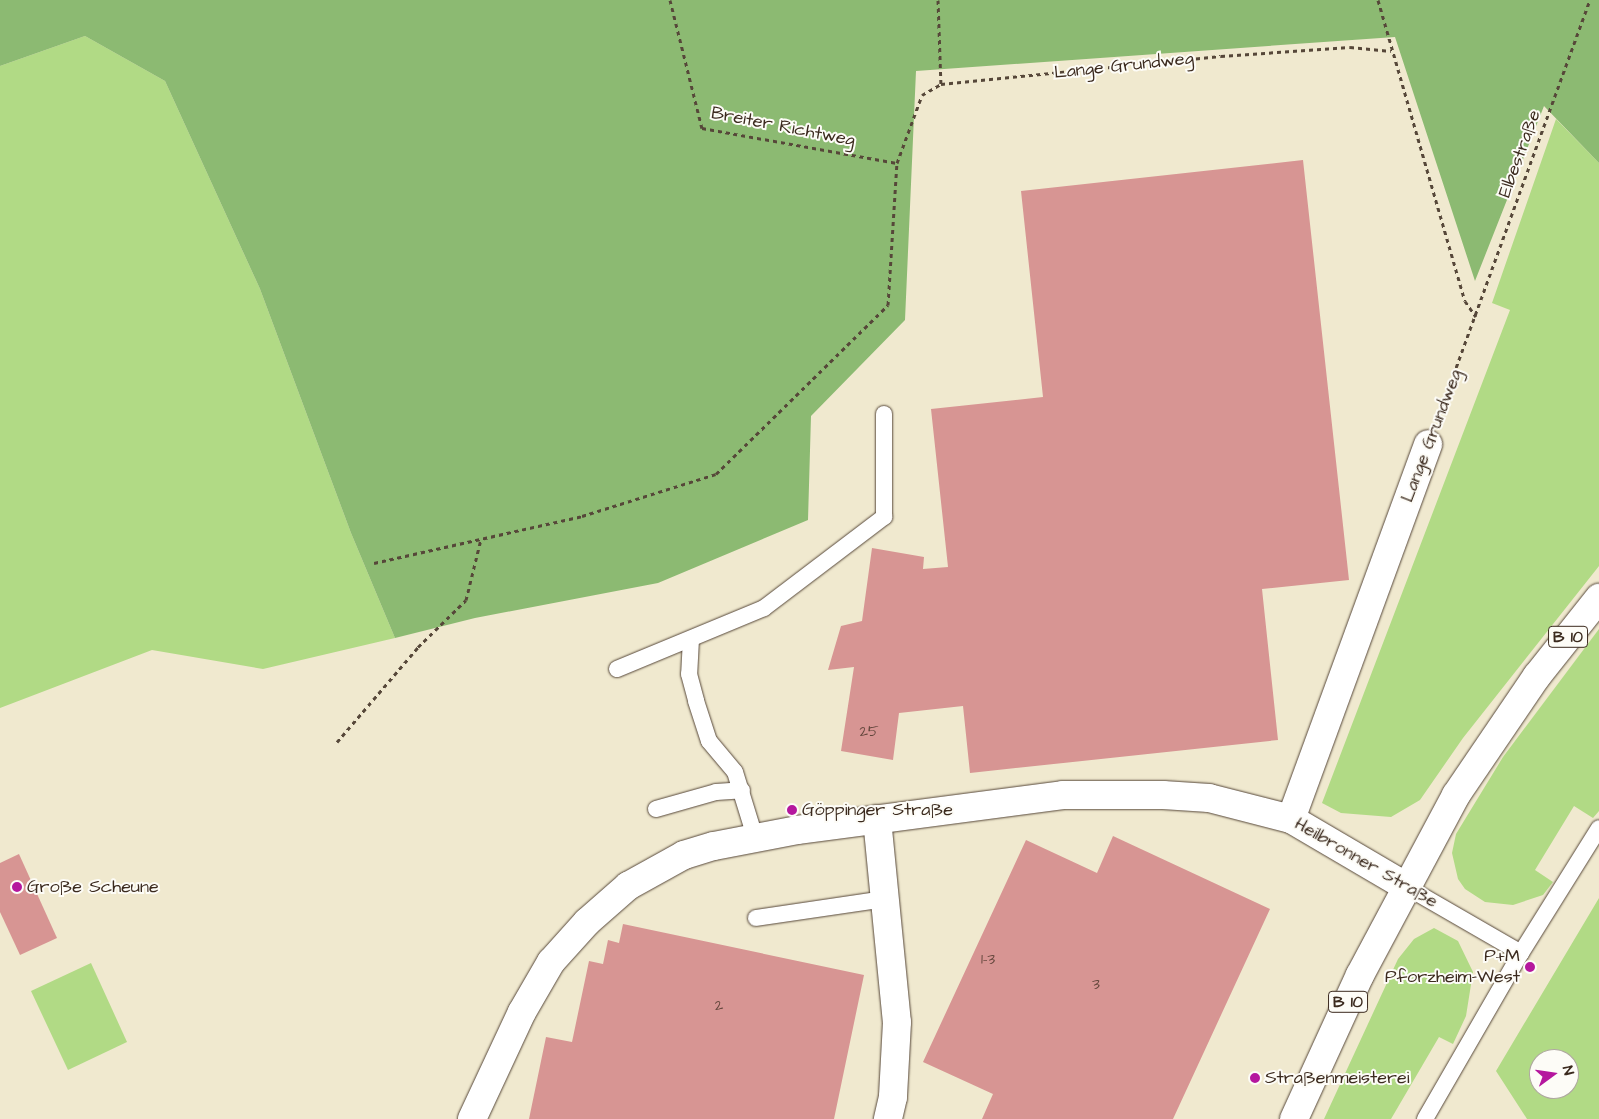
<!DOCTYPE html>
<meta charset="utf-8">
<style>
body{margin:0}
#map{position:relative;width:1599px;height:1119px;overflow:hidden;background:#f0e9cf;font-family:"Architects Daughter",sans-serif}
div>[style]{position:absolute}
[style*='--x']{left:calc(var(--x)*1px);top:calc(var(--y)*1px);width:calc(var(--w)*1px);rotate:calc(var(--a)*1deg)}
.green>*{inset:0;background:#b1da85}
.forest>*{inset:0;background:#8cba72}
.building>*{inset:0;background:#d79593}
.path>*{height:3px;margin-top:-1.5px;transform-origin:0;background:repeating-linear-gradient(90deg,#564739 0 4px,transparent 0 8px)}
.roads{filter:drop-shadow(0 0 1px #564739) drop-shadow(0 0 1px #564739)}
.service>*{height:16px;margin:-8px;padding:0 8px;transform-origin:8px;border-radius:8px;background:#fff}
.minor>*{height:28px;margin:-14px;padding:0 14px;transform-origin:14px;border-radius:14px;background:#fff}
.primary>*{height:28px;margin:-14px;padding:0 14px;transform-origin:14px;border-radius:14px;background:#fff}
.dots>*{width:14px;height:14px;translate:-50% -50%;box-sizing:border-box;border:2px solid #fdfcf7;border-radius:50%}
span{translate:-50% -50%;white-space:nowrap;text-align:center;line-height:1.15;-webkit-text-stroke:4px #fdfcf7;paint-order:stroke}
.number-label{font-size:15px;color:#62453b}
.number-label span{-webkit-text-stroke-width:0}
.shield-label span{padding:1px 4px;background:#fdfcf7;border:1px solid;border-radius:4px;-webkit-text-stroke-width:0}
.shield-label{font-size:16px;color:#3b2a1e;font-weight:700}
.street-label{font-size:18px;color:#3b2a1e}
.poi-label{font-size:18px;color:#3b2a1e}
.left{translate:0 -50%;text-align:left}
.right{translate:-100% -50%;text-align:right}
.north{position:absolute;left:1529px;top:1049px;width:50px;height:50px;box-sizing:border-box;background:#fdfcf7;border:1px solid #afa8a0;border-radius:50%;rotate:76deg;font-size:14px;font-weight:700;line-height:20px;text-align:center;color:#3b2a1e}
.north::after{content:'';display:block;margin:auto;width:18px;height:22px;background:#b5179e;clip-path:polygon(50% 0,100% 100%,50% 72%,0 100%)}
</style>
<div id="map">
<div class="green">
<div style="clip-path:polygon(85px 36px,165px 81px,260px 289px,351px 533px,395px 638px,263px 669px,152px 650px,0 708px,0 66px)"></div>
<div style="clip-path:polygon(1556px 119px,1599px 163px,1599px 566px,1463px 738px,1420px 800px,1391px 817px,1341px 813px,1322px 803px,1510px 310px,1492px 303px)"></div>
<div style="clip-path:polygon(1599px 629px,1599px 811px,1593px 818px,1574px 806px,1535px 870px,1553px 882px,1543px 895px,1513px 905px,1485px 902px,1465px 889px,1458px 879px,1452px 853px,1456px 834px,1503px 757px)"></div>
<div style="clip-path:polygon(evenodd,1599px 898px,1599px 1119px,1527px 1119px,1496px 1071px,1599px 898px,1539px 1059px,1569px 1059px,1569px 1089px,1539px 1089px,1539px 1059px)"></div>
<div style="clip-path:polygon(1434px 928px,1458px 941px,1473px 972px,1466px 1016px,1453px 1044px,1439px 1037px,1391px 1119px,1324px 1119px,1398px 959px,1414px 939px)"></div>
<div style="clip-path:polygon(91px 963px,127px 1042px,68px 1070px,31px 991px)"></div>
</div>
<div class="forest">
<div style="clip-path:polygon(0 0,1599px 0,1599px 163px,1544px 106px,1475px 281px,1395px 37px,916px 71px,905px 320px,811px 416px,808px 520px,658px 583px,475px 618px,395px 638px,351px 533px,260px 289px,165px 81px,85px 36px,0 66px)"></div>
</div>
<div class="building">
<div style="clip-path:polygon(1303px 160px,1349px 580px,1262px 589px,1278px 740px,970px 773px,963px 706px,899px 713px,893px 760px,841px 751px,854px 667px,828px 670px,841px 626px,862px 621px,872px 548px,924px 557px,923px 569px,948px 567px,931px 409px,1043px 397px,1021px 191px)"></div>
<div style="clip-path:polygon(1113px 836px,1270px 909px,1173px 1119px,982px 1119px,993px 1094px,923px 1062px,1026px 840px,1097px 873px)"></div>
<div style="clip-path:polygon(19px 854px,57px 938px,20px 955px,0 912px,0 863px)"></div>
<div style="clip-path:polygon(623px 924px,864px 975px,834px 1119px,529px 1119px,546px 1037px,572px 1042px,589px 961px,603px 964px,608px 940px,619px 943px)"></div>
</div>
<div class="path">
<div style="--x:670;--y:0;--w:132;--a:76"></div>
<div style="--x:702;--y:128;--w:198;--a:10.2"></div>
<div style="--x:938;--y:0;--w:84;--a:88"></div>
<div style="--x:941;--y:84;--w:281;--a:-5.7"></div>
<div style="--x:1221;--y:56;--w:129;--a:-4"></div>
<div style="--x:1350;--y:47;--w:41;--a:5.6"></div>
<div style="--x:1378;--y:0;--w:313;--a:73.9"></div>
<div style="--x:1465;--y:301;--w:19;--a:55"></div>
<div style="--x:1437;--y:420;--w:447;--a:-70"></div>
<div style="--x:374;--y:563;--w:213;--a:-12.7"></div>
<div style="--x:582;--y:516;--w:140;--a:-17.4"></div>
<div style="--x:716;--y:474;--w:241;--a:-44.5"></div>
<div style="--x:888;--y:305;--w:142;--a:-86.4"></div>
<div style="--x:897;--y:163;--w:72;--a:-69.8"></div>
<div style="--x:922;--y:95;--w:22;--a:-30"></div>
<div style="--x:337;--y:742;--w:125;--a:-49.5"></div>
<div style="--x:418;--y:647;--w:67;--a:-44.4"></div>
<div style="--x:466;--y:600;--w:63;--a:-76.2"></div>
</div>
<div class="roads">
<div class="service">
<div style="--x:691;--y:639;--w:35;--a:93"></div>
<div style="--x:689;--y:674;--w:28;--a:75"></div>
<div style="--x:696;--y:701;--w:42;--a:72"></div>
<div style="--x:709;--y:741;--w:40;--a:50"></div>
<div style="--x:735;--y:772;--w:68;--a:72.9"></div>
<div style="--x:617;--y:669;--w:159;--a:-22.5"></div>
<div style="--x:764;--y:608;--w:151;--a:-37.2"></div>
<div style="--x:884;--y:517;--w:103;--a:-90"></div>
<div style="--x:656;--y:809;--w:62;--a:-15.8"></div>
<div style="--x:716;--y:792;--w:26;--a:-4"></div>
<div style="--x:1405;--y:886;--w:134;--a:30"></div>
<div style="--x:756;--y:918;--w:129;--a:-8.4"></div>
<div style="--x:1425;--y:1119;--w:192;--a:-60"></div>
<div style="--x:1521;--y:953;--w:147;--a:-58"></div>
</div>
<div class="minor">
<div style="--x:877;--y:819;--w:204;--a:84.4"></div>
<div style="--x:897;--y:1022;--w:75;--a:93.1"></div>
<div style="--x:893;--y:1097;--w:23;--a:103"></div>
<div style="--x:1291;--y:819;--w:399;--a:-69.9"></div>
<div style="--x:472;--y:1119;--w:118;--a:-65"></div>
<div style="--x:522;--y:1012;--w:58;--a:-59.9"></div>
<div style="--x:551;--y:962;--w:54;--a:-48"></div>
<div style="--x:587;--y:922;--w:55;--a:-41.3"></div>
<div style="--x:628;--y:886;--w:64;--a:-29"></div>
<div style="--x:684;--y:855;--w:31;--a:-17"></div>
<div style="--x:714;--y:846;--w:85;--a:-10.9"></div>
<div style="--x:797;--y:830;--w:268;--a:-7.5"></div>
<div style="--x:1063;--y:795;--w:100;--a:0"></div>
<div style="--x:1163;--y:795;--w:46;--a:3.7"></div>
<div style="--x:1209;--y:798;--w:85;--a:14.4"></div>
<div style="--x:1291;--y:819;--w:132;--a:30.4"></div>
</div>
<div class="primary">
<div style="--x:1294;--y:1119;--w:158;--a:-65.4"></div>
<div style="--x:1360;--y:975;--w:204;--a:-61.9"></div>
<div style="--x:1456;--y:795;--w:144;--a:-55.8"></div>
<div style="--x:1537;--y:676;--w:100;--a:-51.5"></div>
</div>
</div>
<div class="dots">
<div style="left:792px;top:810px;background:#b5179e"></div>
<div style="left:17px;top:887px;background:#b5179e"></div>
<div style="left:1530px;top:967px;background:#b5179e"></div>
<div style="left:1255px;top:1078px;background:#b5179e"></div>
</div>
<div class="number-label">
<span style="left:869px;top:732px">25</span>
<span style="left:988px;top:960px">1-3</span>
<span style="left:1096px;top:985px">3</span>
<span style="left:719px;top:1006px">2</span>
</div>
<div class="shield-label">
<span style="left:1568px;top:637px">B 10</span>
<span style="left:1348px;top:1002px">B 10</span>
</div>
<div class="street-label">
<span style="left:1124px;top:66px;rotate:-6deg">Lange Grundweg</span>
<span style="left:783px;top:127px;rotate:11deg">Breiter Richtweg</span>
<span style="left:1520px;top:154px;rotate:-70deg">Elbestraße</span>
<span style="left:1432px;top:436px;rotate:-69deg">Lange Grundweg</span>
<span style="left:1366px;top:863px;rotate:30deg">Heilbronner Straße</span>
</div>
<div class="poi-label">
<span class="left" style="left:802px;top:810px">Göppinger Straße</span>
<span class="left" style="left:27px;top:887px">Große Scheune</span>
<span class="right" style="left:1520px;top:967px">P+M<br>Pforzheim-West</span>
<span class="left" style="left:1265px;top:1078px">Straßenmeisterei</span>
</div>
<div class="north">N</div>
</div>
